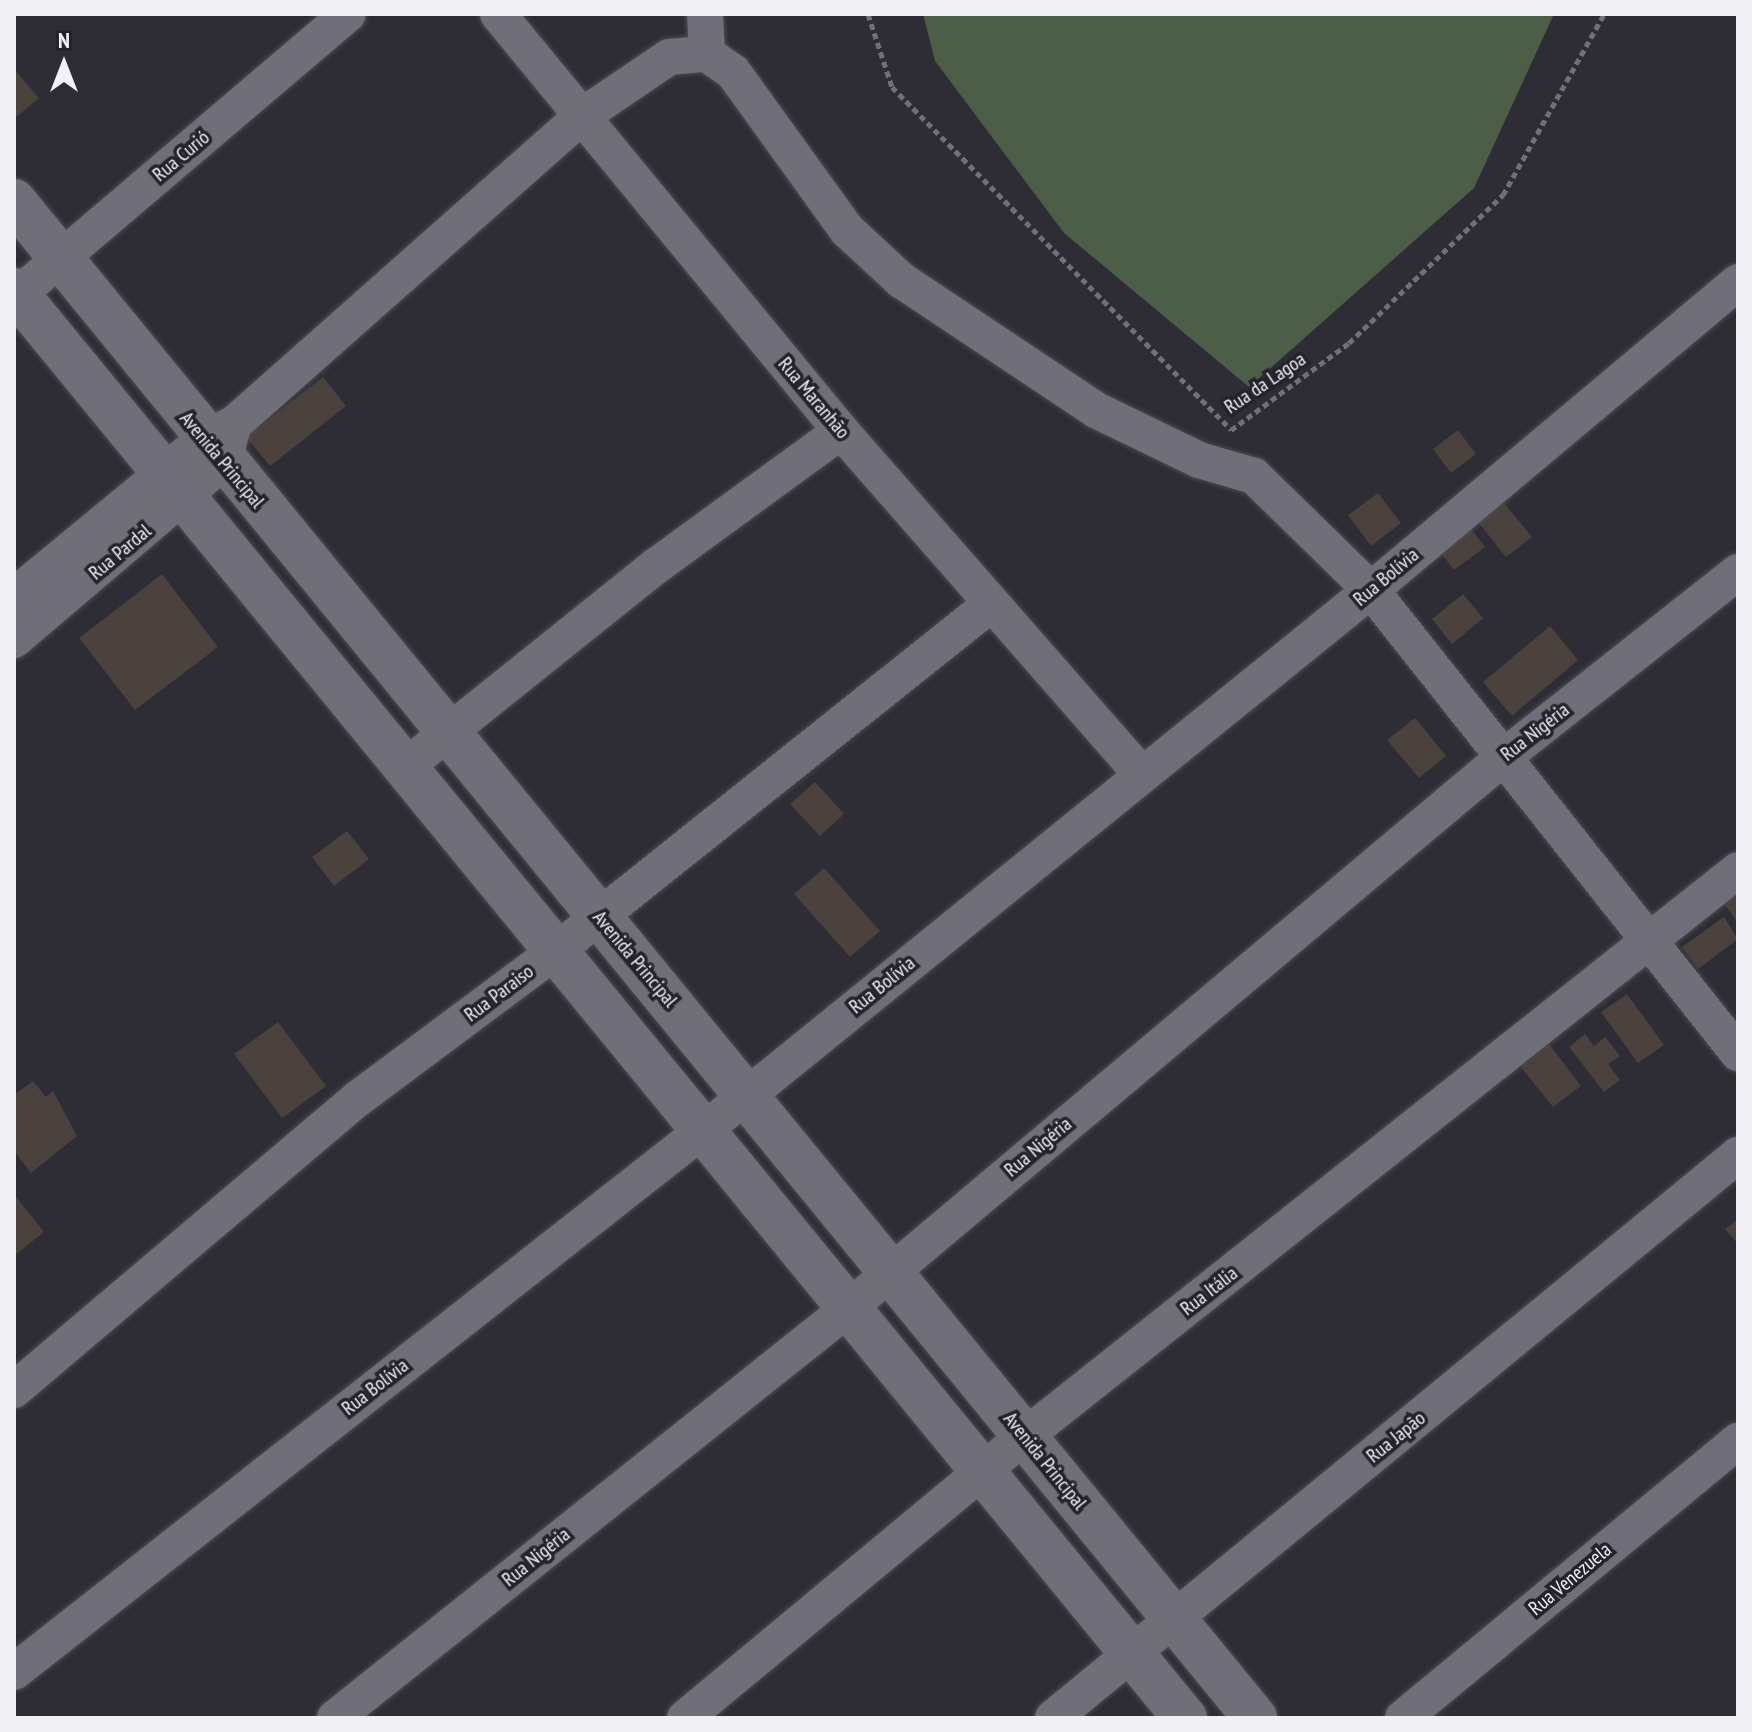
<!DOCTYPE html>
<meta charset="utf-8">
<style>
body{margin:0}
#map{position:relative;width:1752px;height:1732px;overflow:hidden;background:#2e2d35;font-family:"PT Sans Narrow",sans-serif}
div>[style]{position:absolute}
[style*='--x']{left:calc(var(--x)*1px);top:calc(var(--y)*1px);width:calc(var(--w)*1px);rotate:calc(var(--a)*1deg)}
.green>*{inset:0;background:#4c5e47}
.building>*{inset:0;background:#4b413d}
.path>*{height:5px;margin-top:-2.5px;transform-origin:0;background:repeating-linear-gradient(90deg,#717077 0 6px,transparent 0 10px)}
.roads{filter:drop-shadow(0 0 2px #4b4a51) drop-shadow(0 0 2px #4b4a51)}
.minor>*{height:36px;margin:-18px;padding:0 18px;transform-origin:18px;border-radius:18px;background:#706e78}
.tertiary>*{height:44px;margin:-22px;padding:0 22px;transform-origin:22px;border-radius:22px;background:#706e78}
span{translate:-50% -50%;white-space:nowrap;text-align:center;line-height:1.15;-webkit-text-stroke:7px #24232b;paint-order:stroke}
.street-label{font-size:20px;color:#f1f0f5}
.frame{position:absolute;inset:0;border:16px solid #f1f0f5;pointer-events:none}
.north{position:absolute;left:24px;top:24px;width:80px;height:80px;-webkit-text-stroke:6px #24232b;paint-order:stroke;rotate:0deg;font-size:22px;font-weight:700;line-height:32px;text-align:center;color:#f1f0f5}
.north::after{content:'';display:block;margin:auto;width:28px;height:36px;background:#f1f0f5;clip-path:polygon(50% 0,100% 100%,50% 72%,0 100%)}
</style>
<div id="map">
<div class="green">
<div style="clip-path:polygon(923px 14px,1554px 14px,1474px 188px,1249px 387px,1064px 233px,935px 61px)"></div>
</div>
<div class="building">
<div style="clip-path:polygon(14px 69px,39px 98px,14px 119px)"></div>
<div style="clip-path:polygon(323px 377px,346px 406px,270px 466px,246px 437px)"></div>
<div style="clip-path:polygon(1458px 430px,1476px 454px,1451px 473px,1433px 449px)"></div>
<div style="clip-path:polygon(1378px 493px,1401px 523px,1371px 546px,1348px 515px)"></div>
<div style="clip-path:polygon(1504px 503px,1532px 537px,1506px 557px,1479px 523px)"></div>
<div style="clip-path:polygon(1471px 529px,1485px 547px,1454px 570px,1441px 553px)"></div>
<div style="clip-path:polygon(162px 574px,218px 647px,135px 710px,79px 638px)"></div>
<div style="clip-path:polygon(1463px 594px,1483px 618px,1452px 644px,1432px 619px)"></div>
<div style="clip-path:polygon(1550px 626px,1578px 660px,1512px 716px,1483px 682px)"></div>
<div style="clip-path:polygon(1415px 718px,1446px 756px,1419px 778px,1387px 740px)"></div>
<div style="clip-path:polygon(815px 782px,844px 814px,820px 836px,790px 804px)"></div>
<div style="clip-path:polygon(347px 831px,369px 859px,334px 886px,312px 857px)"></div>
<div style="clip-path:polygon(824px 868px,880px 931px,850px 957px,794px 894px)"></div>
<div style="clip-path:polygon(1738px 890px,1738px 923px,1722px 901px)"></div>
<div style="clip-path:polygon(1724px 917px,1738px 939px,1698px 969px,1682px 947px)"></div>
<div style="clip-path:polygon(1627px 994px,1664px 1045px,1638px 1063px,1601px 1012px)"></div>
<div style="clip-path:polygon(278px 1022px,326px 1086px,282px 1118px,234px 1054px)"></div>
<div style="clip-path:polygon(1585px 1034px,1594px 1046px,1605px 1037px,1620px 1056px,1608px 1064px,1620px 1080px,1604px 1092px,1569px 1047px)"></div>
<div style="clip-path:polygon(1549px 1044px,1581px 1086px,1553px 1107px,1521px 1067px)"></div>
<div style="clip-path:polygon(33px 1081px,46px 1097px,53px 1091px,77px 1136px,31px 1173px,14px 1151px,14px 1095px)"></div>
<div style="clip-path:polygon(14px 1194px,44px 1232px,14px 1256px)"></div>
<div style="clip-path:polygon(1738px 1219px,1738px 1244px,1725px 1229px)"></div>
</div>
<div class="path">
<div style="--x:868;--y:14;--w:77;--a:71.8"></div>
<div style="--x:892;--y:87;--w:482;--a:45.3"></div>
<div style="--x:1231;--y:430;--w:147;--a:-36.4"></div>
<div style="--x:1349;--y:343;--w:214;--a:-43.9"></div>
<div style="--x:1503;--y:195;--w:207;--a:-60.8"></div>
</div>
<div class="roads">
<div class="minor">
<div style="--x:498;--y:14;--w:540;--a:50.56"></div>
<div style="--x:841;--y:431;--w:454;--a:48.8"></div>
<div style="--x:705;--y:14;--w:40;--a:87.1"></div>
<div style="--x:14;--y:298;--w:438;--a:-40.4"></div>
<div style="--x:14;--y:596;--w:245;--a:-39.5"></div>
<div style="--x:203;--y:440;--w:36;--a:-28"></div>
<div style="--x:235;--y:423;--w:463;--a:-41.5"></div>
<div style="--x:582;--y:116;--w:105;--a:-34.1"></div>
<div style="--x:669;--y:57;--w:38;--a:-5"></div>
<div style="--x:707;--y:54;--w:32;--a:35"></div>
<div style="--x:733;--y:72;--w:195;--a:54.2"></div>
<div style="--x:847;--y:230;--w:74;--a:42.8"></div>
<div style="--x:901;--y:280;--w:234;--a:33.7"></div>
<div style="--x:1096;--y:410;--w:114;--a:25.9"></div>
<div style="--x:1199;--y:460;--w:57;--a:16.2"></div>
<div style="--x:1254;--y:476;--w:163;--a:44.3"></div>
<div style="--x:1371;--y:590;--w:591;--a:51.6"></div>
<div style="--x:14;--y:640;--w:275;--a:-40.4"></div>
<div style="--x:223;--y:462;--w:32;--a:-74"></div>
<div style="--x:405;--y:767;--w:322;--a:-38.7"></div>
<div style="--x:656;--y:566;--w:229;--a:-36.1"></div>
<div style="--x:14;--y:1390;--w:453;--a:-40.3"></div>
<div style="--x:360;--y:1097;--w:244;--a:-36.7"></div>
<div style="--x:556;--y:951;--w:556;--a:-38.58"></div>
<div style="--x:14;--y:1672;--w:935;--a:-38.18"></div>
<div style="--x:749;--y:1094;--w:801;--a:-39.02"></div>
<div style="--x:1371;--y:590;--w:479;--a:-40"></div>
<div style="--x:335;--y:1718;--w:652;--a:-38.59"></div>
<div style="--x:845;--y:1311;--w:862;--a:-40.06"></div>
<div style="--x:1505;--y:756;--w:297;--a:-38.3"></div>
<div style="--x:685;--y:1718;--w:442;--a:-39.7"></div>
<div style="--x:1025;--y:1436;--w:910;--a:-38.44"></div>
<div style="--x:1053;--y:1718;--w:887;--a:-39.42"></div>
<div style="--x:1403;--y:1718;--w:435;--a:-39.6"></div>
</div>
<div class="tertiary">
<div style="--x:14;--y:201;--w:1960;--a:50.71"></div>
<div style="--x:14;--y:290;--w:1847;--a:50.65"></div>
</div>
</div>
<div class="street-label">
<span style="left:181px;top:156px;rotate:-40deg">Rua Curió</span>
<span style="left:1265px;top:383px;rotate:-34deg">Rua da Lagoa</span>
<span style="left:814px;top:398px;rotate:50deg">Rua Maranhão</span>
<span style="left:222px;top:460px;rotate:50deg">Avenida Principal</span>
<span style="left:120px;top:552px;rotate:-40deg">Rua Pardal</span>
<span style="left:1386px;top:577px;rotate:-40deg">Rua Bolívia</span>
<span style="left:1535px;top:732px;rotate:-38deg">Rua Nigéria</span>
<span style="left:635px;top:959px;rotate:50deg">Avenida Principal</span>
<span style="left:882px;top:985px;rotate:-39deg">Rua Bolívia</span>
<span style="left:499px;top:993px;rotate:-37deg">Rua Paraiso</span>
<span style="left:1038px;top:1147px;rotate:-40deg">Rua Nigéria</span>
<span style="left:1209px;top:1291px;rotate:-38deg">Rua Itália</span>
<span style="left:375px;top:1387px;rotate:-38deg">Rua Bolívia</span>
<span style="left:1396px;top:1437px;rotate:-39deg">Rua Japão</span>
<span style="left:1045px;top:1461px;rotate:51deg">Avenida Principal</span>
<span style="left:536px;top:1557px;rotate:-39deg">Rua Nigéria</span>
<span style="left:1570px;top:1579px;rotate:-40deg">Rua Venezuela</span>
</div>
<div class="frame"></div>
<div class="north">N</div>
</div>
